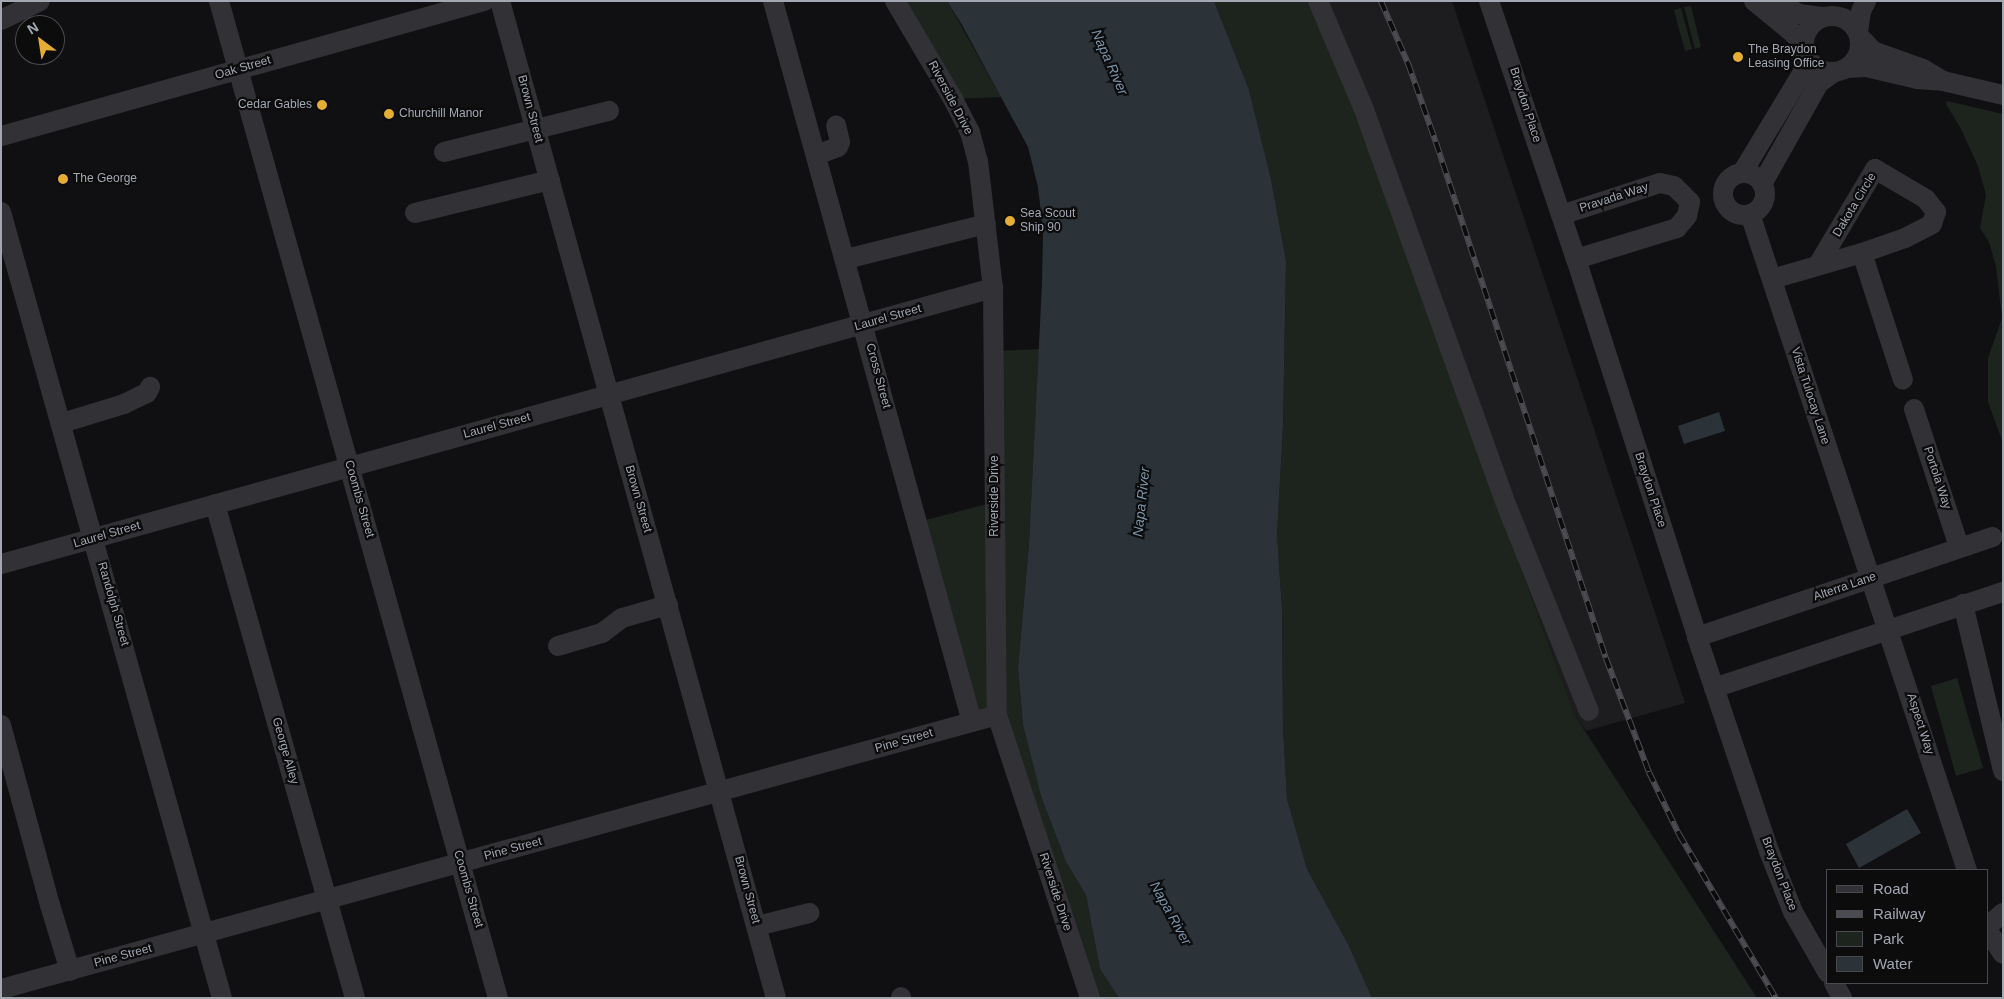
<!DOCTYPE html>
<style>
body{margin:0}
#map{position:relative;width:2004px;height:999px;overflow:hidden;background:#101012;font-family:Helvetica,sans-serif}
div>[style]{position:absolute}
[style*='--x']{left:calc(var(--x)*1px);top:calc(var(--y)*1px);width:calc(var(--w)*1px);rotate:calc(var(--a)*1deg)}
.built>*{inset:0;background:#1d1d1f}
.green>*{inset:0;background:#1d241e}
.water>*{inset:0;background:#2b3339}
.minor>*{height:20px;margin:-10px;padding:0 10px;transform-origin:10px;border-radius:10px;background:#323236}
.minor>.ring{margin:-10px;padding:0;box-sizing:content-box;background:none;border:20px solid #323236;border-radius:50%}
.rail>*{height:5.5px;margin-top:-2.75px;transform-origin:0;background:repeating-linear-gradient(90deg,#0c0c0d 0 11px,#4b4c51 0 22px);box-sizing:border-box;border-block:1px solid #4b4c51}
.dots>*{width:14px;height:14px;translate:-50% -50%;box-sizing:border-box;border:2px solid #0c0c0d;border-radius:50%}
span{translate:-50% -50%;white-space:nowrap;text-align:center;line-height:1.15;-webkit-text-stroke:4.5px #0c0c0d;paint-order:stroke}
.poi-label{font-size:12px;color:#a3a7b2}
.left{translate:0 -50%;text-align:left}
.right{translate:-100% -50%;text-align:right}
.street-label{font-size:12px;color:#a3a7b2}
.water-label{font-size:14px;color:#7b94ab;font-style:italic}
.frame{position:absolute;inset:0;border:2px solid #a3a7b2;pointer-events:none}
.legend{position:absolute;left:1826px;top:869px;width:162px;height:115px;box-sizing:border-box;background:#0c0c0d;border:1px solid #484a4f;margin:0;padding:6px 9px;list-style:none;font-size:15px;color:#a3a7b2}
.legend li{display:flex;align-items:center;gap:10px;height:25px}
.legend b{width:25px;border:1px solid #484a4f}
.north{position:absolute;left:15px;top:15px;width:50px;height:50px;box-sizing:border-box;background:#0c0c0d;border:1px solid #484a4f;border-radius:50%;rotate:329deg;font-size:14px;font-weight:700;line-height:20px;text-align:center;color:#a3a7b2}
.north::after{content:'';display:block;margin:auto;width:18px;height:22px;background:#e6ad35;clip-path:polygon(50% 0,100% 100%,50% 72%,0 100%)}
</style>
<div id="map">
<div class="built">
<div style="clip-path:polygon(1307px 1px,1452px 1px,1685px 703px,1586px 731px,1574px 714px,1344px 84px)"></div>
</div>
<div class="green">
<div style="clip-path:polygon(895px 1px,947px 1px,1001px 97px,953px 99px)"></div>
<div style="clip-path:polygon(1214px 1px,1307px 1px,1344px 84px,1574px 714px,1757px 998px,1372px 998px,1349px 946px,1307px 869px,1287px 799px,1283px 727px,1282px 610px,1277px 534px,1283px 426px,1286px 261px,1271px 179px,1249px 90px)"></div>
<div style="clip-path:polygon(1691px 6px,1701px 47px,1695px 49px,1684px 7px)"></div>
<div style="clip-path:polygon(1681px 8px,1692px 49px,1685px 51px,1674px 10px)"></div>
<div style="clip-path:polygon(1947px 101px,2003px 114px,2003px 443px,1988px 402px,1988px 358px,2002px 318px,1996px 266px,1989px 242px,1980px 228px,1986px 195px,1978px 166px,1960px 127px,1946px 104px)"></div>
<div style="clip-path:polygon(1039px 349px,1029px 544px,1018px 668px,1023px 725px,1041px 796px,1066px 862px,1086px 895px,1100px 969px,1119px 998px,1090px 998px,997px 716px,972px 722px,918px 522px,995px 502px,994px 351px)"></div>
<div style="clip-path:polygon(1957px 678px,1983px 768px,1956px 776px,1931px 686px)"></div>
</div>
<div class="water">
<div style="clip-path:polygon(947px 1px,1214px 1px,1249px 90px,1271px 179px,1286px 261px,1283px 426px,1277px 534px,1282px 610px,1283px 727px,1287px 799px,1307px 869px,1349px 946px,1372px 998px,1119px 998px,1100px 969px,1086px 895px,1066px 862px,1041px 796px,1023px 725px,1018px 668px,1029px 544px,1042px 284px,1043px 230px,1038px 187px,1028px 147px,962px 25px)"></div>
<div style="clip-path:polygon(1719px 412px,1725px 431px,1684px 444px,1678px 426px)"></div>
<div style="clip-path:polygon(1907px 809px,1921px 833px,1859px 868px,1846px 844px)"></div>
</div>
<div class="minor">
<div style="--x:219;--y:1;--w:1035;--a:74.37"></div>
<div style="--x:500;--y:1;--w:1034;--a:74.53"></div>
<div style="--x:773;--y:1;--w:748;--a:74.57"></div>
<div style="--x:895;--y:1;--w:114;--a:59.4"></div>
<div style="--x:953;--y:99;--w:37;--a:63"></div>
<div style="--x:970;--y:132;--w:30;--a:75"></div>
<div style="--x:978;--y:161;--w:128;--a:83.3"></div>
<div style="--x:993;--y:288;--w:427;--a:89.5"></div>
<div style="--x:997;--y:715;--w:298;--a:71.8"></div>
<div style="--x:1318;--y:1;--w:115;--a:67"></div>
<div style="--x:1363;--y:107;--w:417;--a:70.2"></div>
<div style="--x:1504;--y:499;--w:228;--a:68.2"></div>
<div style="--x:1489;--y:1;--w:272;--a:71.4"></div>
<div style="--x:1576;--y:259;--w:397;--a:72.2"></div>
<div style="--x:1697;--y:637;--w:226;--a:71.4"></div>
<div style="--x:1769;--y:851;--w:66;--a:68.5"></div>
<div style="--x:1793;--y:912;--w:70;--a:60.2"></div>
<div style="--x:1754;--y:1;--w:50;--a:39.4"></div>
<div style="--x:1793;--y:33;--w:16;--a:47"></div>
<div style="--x:1774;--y:1;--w:28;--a:27"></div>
<div style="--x:1799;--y:14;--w:24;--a:7"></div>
<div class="ring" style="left:1804px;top:16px;width:36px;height:36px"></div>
<div style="--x:1;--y:20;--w:43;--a:-26"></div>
<div style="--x:1858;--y:31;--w:20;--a:-81"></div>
<div style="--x:1861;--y:11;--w:11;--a:-63"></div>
<div style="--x:1846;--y:68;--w:20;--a:-3"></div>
<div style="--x:1866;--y:67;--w:52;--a:13.2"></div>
<div style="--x:1917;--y:79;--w:26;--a:4"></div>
<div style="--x:1943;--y:81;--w:23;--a:-149"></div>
<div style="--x:1923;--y:69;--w:53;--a:-160.2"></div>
<div style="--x:1873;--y:51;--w:19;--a:-133"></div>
<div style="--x:1943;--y:81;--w:62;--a:13.1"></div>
<div style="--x:1;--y:136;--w:502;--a:-15.62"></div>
<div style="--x:444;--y:152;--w:170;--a:-14"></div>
<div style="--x:816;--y:155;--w:23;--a:-20"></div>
<div style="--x:838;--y:147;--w:5;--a:-68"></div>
<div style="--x:840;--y:142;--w:17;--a:-103"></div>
<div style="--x:1742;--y:173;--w:118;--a:-58.9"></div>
<div style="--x:1803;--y:72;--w:21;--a:-85"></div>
<div class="ring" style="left:1723px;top:173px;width:22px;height:22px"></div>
<div style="--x:1762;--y:184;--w:116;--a:-60.6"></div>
<div style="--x:1819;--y:83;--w:19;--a:-36"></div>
<div style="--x:1;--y:212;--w:816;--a:74.3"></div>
<div style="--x:415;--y:213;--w:139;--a:-13.7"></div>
<div style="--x:1750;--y:214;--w:691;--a:71.7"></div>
<div style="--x:1561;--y:215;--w:104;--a:-17.9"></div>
<div style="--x:1660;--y:183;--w:14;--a:12"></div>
<div style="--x:1674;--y:186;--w:23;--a:45"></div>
<div style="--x:1690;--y:202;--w:14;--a:102"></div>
<div style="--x:1687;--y:216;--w:16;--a:130"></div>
<div style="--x:1677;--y:228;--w:106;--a:162.9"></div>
<div style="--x:1862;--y:253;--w:133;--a:72.1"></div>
<div style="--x:846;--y:259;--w:144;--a:-14"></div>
<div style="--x:1772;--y:279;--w:94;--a:-16.1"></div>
<div style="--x:1862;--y:253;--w:46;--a:-19.2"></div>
<div style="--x:1905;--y:238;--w:30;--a:-27"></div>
<div style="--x:1932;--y:224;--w:13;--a:-72"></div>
<div style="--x:1936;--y:212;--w:16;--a:-128"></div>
<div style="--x:1926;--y:199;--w:59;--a:-149.5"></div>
<div style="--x:1875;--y:169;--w:112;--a:120.7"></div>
<div style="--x:1914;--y:409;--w:145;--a:71.9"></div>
<div style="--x:62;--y:423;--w:65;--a:-17"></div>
<div style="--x:124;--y:404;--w:25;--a:-26"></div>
<div style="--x:147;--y:393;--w:7;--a:-63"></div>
<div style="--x:215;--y:504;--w:513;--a:74.18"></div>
<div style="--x:1;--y:564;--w:1030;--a:-15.55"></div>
<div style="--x:1963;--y:604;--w:172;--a:76.5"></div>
<div style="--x:1697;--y:637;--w:312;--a:-18.7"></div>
<div style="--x:558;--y:646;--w:46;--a:-16.5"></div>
<div style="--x:602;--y:633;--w:25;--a:-37"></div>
<div style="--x:622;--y:618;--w:48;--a:-15.8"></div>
<div style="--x:1714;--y:688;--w:305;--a:-18.4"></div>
<div style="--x:1;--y:725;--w:187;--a:74.8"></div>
<div style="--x:50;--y:905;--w:69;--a:73.1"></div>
<div style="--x:757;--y:926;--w:54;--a:-14"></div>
<div style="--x:1988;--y:926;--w:20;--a:-41"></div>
<div style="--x:1988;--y:931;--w:27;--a:57"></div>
<div style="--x:1834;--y:983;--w:17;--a:62"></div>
<div style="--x:1;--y:989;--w:1033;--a:-15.38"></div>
<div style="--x:901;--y:997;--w:1;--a:90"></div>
</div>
<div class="rail">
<div style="--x:1381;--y:1;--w:68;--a:66.5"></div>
<div style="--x:1408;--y:63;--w:84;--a:70.5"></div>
<div style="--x:1436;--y:142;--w:543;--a:71.77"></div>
<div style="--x:1606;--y:658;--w:122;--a:69.3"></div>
<div style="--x:1649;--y:772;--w:69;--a:64.2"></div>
<div style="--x:1679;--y:834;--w:191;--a:59.4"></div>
</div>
<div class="dots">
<div style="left:1738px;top:57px;background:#e6ad35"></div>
<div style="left:322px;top:105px;background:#e6ad35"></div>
<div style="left:389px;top:114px;background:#e6ad35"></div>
<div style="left:63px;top:179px;background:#e6ad35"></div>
<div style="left:1010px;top:221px;background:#e6ad35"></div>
</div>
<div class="poi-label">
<span class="left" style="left:1748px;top:57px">The Braydon<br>Leasing Office</span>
<span class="right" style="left:312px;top:105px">Cedar Gables</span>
<span class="left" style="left:399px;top:114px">Churchill Manor</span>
<span class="left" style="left:73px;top:179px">The George</span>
<span class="left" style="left:1020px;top:221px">Sea Scout<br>Ship 90</span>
</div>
<div class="street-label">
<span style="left:243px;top:68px;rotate:-16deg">Oak Street</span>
<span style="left:950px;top:98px;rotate:62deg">Riverside Drive</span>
<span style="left:1525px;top:105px;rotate:72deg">Braydon Place</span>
<span style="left:530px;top:109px;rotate:75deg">Brown Street</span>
<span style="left:1614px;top:198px;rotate:-18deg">Pravada Way</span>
<span style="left:1855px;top:205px;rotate:-59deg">Dakota Circle</span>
<span style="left:888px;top:318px;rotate:-16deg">Laurel Street</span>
<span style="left:878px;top:376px;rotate:75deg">Cross Street</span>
<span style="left:1810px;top:396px;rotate:72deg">Vista Tulocay Lane</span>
<span style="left:497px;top:426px;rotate:-15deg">Laurel Street</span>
<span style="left:1937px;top:478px;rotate:72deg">Portola Way</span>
<span style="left:1650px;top:490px;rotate:72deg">Braydon Place</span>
<span style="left:995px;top:496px;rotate:-90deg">Riverside Drive</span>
<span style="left:359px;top:499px;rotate:74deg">Coombs Street</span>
<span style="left:638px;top:499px;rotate:74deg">Brown Street</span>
<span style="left:107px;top:535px;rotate:-16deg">Laurel Street</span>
<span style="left:1845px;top:587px;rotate:-19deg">Alterra Lane</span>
<span style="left:113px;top:604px;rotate:74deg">Randolph Street</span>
<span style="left:1920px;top:724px;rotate:72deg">Aspect Way</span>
<span style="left:904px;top:741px;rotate:-16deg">Pine Street</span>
<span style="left:285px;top:751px;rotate:74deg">George Alley</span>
<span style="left:513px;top:849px;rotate:-15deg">Pine Street</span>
<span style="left:1779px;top:874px;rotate:69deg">Braydon Place</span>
<span style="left:468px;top:889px;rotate:74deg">Coombs Street</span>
<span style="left:747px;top:890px;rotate:75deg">Brown Street</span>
<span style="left:1055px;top:892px;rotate:72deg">Riverside Drive</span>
<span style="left:123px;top:956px;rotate:-15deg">Pine Street</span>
</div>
<div class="water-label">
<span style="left:1110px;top:62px;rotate:66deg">Napa River</span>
<span style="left:1141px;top:502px;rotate:-84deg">Napa River</span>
<span style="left:1171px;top:913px;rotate:61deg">Napa River</span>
</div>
<div class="frame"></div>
<ul class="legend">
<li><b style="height:6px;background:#323236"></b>Road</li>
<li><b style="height:6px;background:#4b4c51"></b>Railway</li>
<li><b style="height:14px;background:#1d241e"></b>Park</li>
<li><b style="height:14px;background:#2b3339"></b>Water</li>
</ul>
<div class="north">N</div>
</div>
